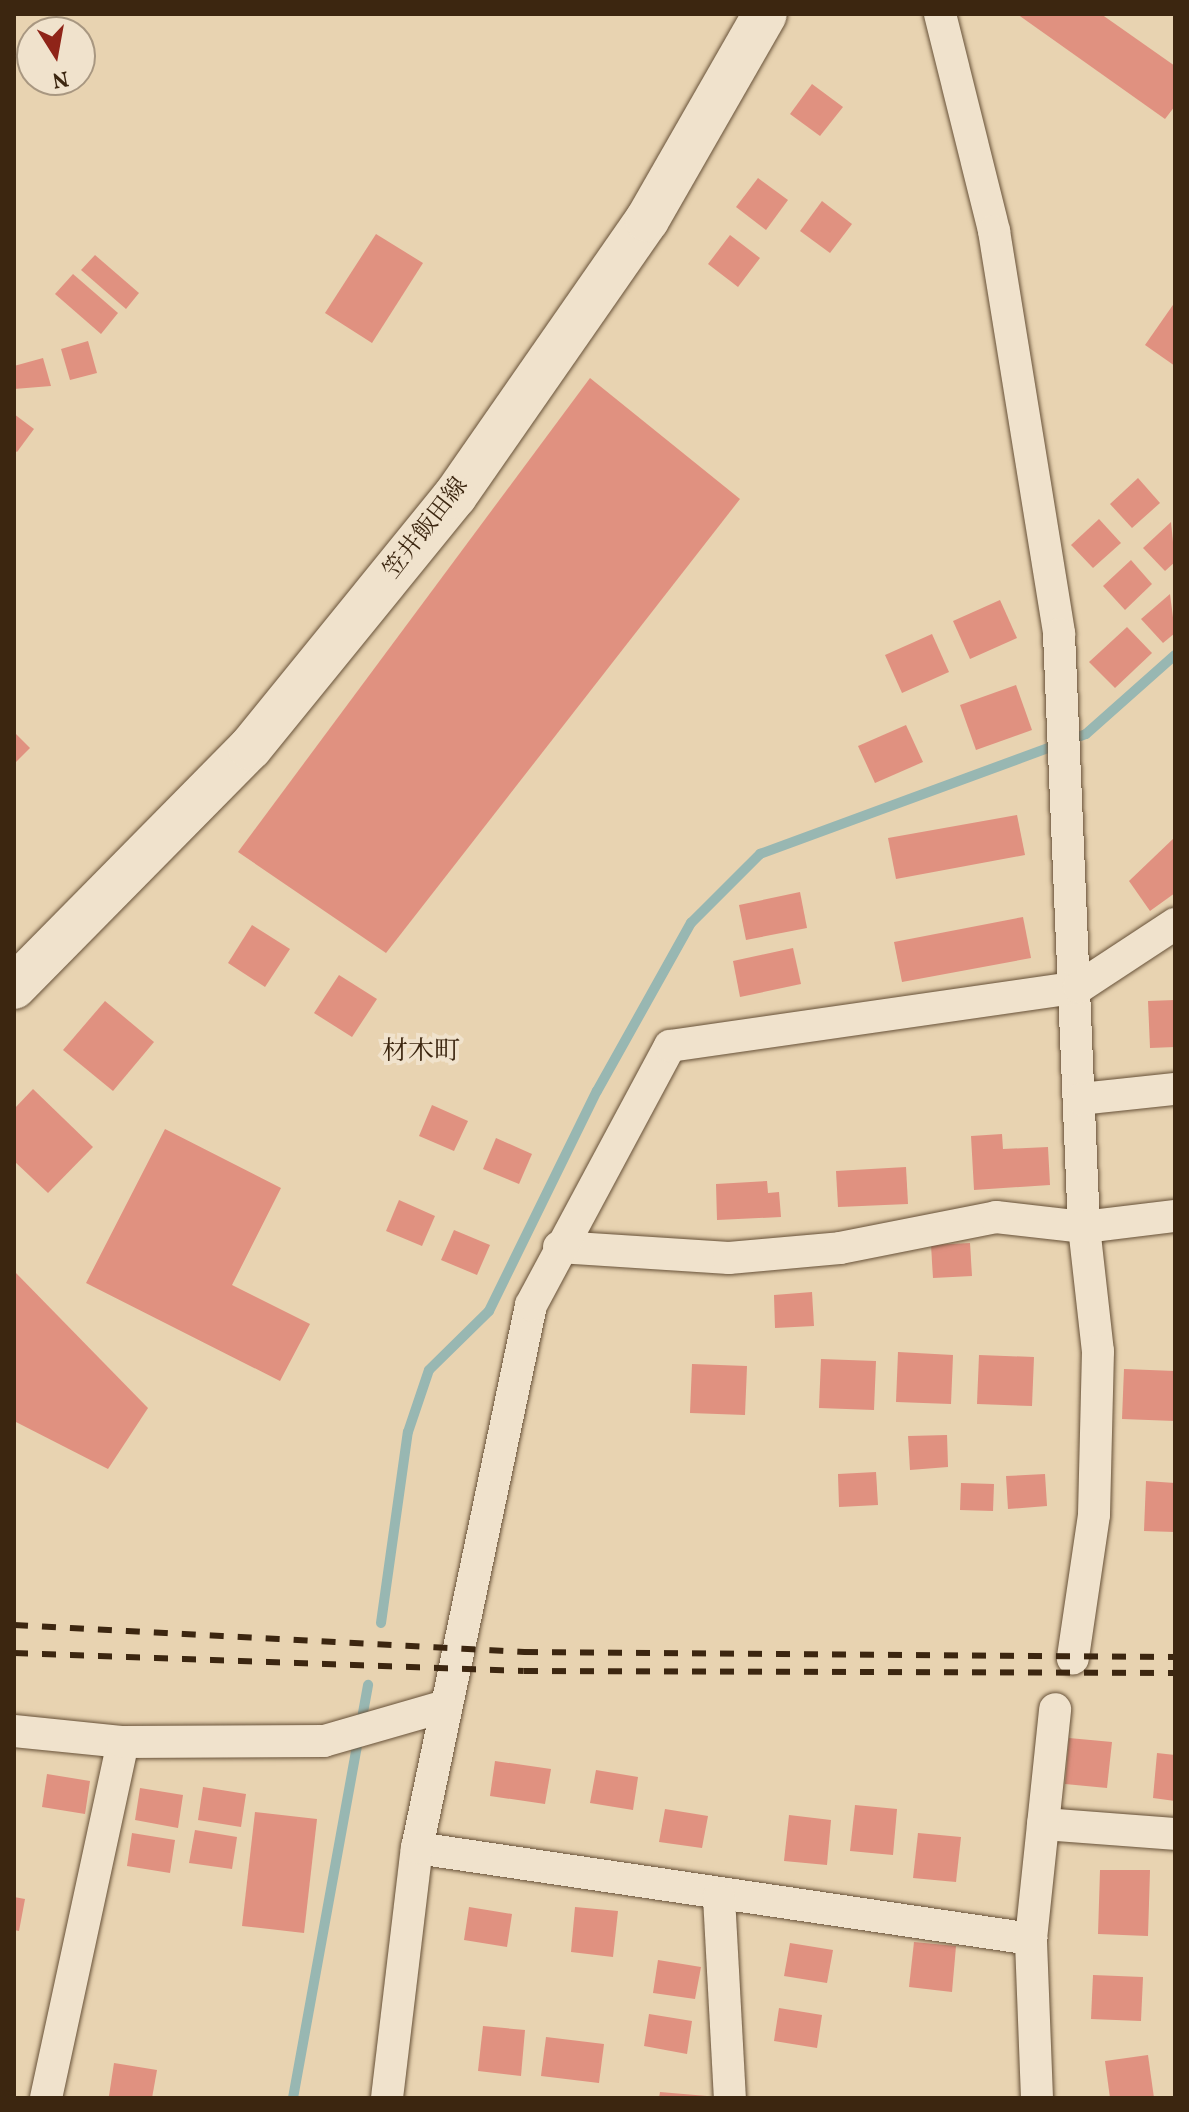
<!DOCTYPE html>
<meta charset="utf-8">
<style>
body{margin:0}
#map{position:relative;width:1189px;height:2112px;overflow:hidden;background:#e8d3b1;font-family:Vollkorn,"Noto Serif JP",serif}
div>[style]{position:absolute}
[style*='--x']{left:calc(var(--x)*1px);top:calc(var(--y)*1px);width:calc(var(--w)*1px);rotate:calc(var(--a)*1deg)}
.stream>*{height:10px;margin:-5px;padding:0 5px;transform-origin:5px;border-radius:5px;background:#98b7b2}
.building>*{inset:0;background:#e09180}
.roads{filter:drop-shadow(0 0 2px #675138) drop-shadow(0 0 2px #675138)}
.minor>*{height:32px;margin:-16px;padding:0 16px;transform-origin:16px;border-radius:16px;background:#f0e2cc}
.secondary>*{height:44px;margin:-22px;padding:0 22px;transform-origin:22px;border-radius:22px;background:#f0e2cc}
.rail>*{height:6px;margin-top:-3px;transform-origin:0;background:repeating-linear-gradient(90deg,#3c2610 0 14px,transparent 0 28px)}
span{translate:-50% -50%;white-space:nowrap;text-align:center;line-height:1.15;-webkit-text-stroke:8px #f0e2cc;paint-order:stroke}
.street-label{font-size:24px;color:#3c2610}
.neighbourhood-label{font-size:26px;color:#3c2610}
.frame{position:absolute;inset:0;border:16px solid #3c2610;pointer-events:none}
.north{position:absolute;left:16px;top:16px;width:80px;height:80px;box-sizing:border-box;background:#f0e2cc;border:2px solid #a89781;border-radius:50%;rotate:169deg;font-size:22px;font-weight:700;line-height:32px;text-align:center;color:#3c2610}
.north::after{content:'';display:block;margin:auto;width:28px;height:36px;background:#8f2418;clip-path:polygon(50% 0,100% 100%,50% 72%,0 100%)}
</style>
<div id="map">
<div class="stream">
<div style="--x:381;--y:1623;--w:193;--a:-82"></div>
<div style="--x:408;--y:1432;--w:65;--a:-71.3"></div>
<div style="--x:429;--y:1370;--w:84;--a:-44.5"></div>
<div style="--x:489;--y:1311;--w:245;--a:-63.9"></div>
<div style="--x:597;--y:1091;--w:193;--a:-60.8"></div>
<div style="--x:691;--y:923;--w:98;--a:-45"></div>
<div style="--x:760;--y:854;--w:347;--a:-20.2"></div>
<div style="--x:1086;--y:734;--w:119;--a:-41.6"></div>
<div style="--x:293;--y:2098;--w:420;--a:-79.7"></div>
</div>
<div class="building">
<div style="clip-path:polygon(1017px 14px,1101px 14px,1175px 66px,1175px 106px,1165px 119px)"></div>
<div style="clip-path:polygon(812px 84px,843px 107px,820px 136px,790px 114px)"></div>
<div style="clip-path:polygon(758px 178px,788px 200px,766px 230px,736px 207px)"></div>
<div style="clip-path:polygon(822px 201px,852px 224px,830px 253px,800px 231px)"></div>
<div style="clip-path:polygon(376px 234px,423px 263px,372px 343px,325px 313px)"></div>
<div style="clip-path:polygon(730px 235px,760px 258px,738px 287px,708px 264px)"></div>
<div style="clip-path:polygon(95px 255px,139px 293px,126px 309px,81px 270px)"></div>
<div style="clip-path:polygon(73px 274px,118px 313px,101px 334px,55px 294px)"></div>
<div style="clip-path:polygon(1175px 302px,1175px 366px,1145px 345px)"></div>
<div style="clip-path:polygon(88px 341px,97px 373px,70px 380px,61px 349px)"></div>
<div style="clip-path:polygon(43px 358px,51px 386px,14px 389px,14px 366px)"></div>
<div style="clip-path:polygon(590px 378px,740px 499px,386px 953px,238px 852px)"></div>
<div style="clip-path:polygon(14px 414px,34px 429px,17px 452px,14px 450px)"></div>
<div style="clip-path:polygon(1138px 478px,1160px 503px,1132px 528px,1110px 504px)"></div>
<div style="clip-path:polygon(1099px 519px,1121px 543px,1093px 568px,1071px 545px)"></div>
<div style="clip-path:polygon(1171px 522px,1175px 562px,1165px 571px,1143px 548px)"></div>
<div style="clip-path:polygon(1131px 560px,1152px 584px,1125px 610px,1103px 586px)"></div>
<div style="clip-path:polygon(1170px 594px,1175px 633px,1163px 643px,1141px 619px)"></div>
<div style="clip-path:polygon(1000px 600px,1017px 638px,970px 659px,953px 621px)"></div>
<div style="clip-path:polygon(1127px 627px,1152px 653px,1115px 688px,1089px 662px)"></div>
<div style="clip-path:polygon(932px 634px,949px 672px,902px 693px,885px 655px)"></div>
<div style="clip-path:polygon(1016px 685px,1032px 730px,976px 750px,960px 705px)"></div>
<div style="clip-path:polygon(906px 725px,923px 762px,875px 783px,858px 746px)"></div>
<div style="clip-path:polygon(14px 732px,30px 748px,14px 764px)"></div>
<div style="clip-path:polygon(1017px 815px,1025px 855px,896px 879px,888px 838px)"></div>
<div style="clip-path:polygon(1175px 837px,1175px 893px,1150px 911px,1129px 881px)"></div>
<div style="clip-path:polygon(800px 892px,807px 928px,746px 940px,739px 905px)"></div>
<div style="clip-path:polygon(1023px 917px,1031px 958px,902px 982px,894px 942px)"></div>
<div style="clip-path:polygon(252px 925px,290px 949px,265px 987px,228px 963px)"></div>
<div style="clip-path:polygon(793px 948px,801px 984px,740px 997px,733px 961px)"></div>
<div style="clip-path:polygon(339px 975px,377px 999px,352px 1037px,314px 1013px)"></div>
<div style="clip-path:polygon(1175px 1000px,1175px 1047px,1150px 1048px,1148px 1001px)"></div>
<div style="clip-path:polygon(105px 1001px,154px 1042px,113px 1091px,63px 1050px)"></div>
<div style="clip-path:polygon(33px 1089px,93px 1147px,48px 1193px,14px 1161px,14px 1109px)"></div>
<div style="clip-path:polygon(432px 1105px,468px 1121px,454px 1151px,419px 1136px)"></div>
<div style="clip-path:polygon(165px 1129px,281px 1188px,232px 1285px,310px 1324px,280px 1381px,86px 1283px)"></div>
<div style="clip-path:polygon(1002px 1134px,1003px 1149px,1048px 1147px,1050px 1185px,974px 1190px,971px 1136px)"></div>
<div style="clip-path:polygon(496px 1138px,532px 1154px,519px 1184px,483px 1169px)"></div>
<div style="clip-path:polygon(906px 1167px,908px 1204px,838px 1207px,836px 1171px)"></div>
<div style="clip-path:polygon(767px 1181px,768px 1193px,779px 1192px,781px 1217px,717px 1220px,716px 1184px)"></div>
<div style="clip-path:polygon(399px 1200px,435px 1216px,422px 1246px,386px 1231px)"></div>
<div style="clip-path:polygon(454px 1230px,490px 1245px,477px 1275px,441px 1260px)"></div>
<div style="clip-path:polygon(970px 1243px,972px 1276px,933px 1278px,931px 1245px)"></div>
<div style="clip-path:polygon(14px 1271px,148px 1408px,108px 1469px,14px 1421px)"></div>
<div style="clip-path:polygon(812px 1292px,814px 1326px,775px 1328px,774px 1295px)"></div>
<div style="clip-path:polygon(898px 1352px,953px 1355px,951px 1404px,896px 1402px)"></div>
<div style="clip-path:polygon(979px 1355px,1034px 1357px,1032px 1406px,977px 1404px)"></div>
<div style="clip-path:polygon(821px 1359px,876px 1361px,874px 1410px,819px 1408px)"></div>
<div style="clip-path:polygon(692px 1364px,747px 1366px,745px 1415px,690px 1413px)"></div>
<div style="clip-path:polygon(1124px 1369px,1175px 1371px,1175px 1421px,1122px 1419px)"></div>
<div style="clip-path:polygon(947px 1435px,948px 1467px,910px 1470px,908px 1436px)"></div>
<div style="clip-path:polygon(876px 1472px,878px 1505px,839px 1507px,838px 1474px)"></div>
<div style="clip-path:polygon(1045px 1474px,1047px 1506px,1008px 1509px,1006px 1476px)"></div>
<div style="clip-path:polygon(1146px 1481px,1175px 1483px,1175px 1532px,1144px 1531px)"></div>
<div style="clip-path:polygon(961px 1483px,994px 1484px,993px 1511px,960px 1510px)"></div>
<div style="clip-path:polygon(1069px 1738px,1112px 1742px,1107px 1788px,1065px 1784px)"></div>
<div style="clip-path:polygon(1157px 1753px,1175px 1755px,1175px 1801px,1153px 1798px)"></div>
<div style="clip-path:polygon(495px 1761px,551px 1769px,545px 1804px,490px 1796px)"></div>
<div style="clip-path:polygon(596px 1770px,638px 1777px,633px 1810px,590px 1803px)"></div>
<div style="clip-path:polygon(47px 1774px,90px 1781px,85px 1814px,42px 1807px)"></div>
<div style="clip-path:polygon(203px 1787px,246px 1794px,241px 1827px,198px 1820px)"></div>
<div style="clip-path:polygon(140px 1788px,183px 1795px,178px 1828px,135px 1820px)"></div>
<div style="clip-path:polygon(855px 1805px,897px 1809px,893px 1855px,850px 1851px)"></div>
<div style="clip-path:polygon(665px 1809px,708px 1816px,702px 1848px,659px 1842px)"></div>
<div style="clip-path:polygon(255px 1812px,317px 1819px,304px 1933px,242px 1926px)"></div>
<div style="clip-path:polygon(789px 1815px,831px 1820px,827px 1865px,784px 1861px)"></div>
<div style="clip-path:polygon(195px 1830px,237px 1837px,232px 1869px,189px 1863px)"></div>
<div style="clip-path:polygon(132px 1833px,175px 1840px,170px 1873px,127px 1866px)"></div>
<div style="clip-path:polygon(918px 1833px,961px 1837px,956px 1882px,913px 1878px)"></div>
<div style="clip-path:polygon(1100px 1870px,1150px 1870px,1148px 1936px,1098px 1934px)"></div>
<div style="clip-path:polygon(14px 1897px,25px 1899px,19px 1931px,14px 1930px)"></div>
<div style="clip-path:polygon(469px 1907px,512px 1914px,507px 1947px,464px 1940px)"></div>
<div style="clip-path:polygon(575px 1907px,618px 1911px,613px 1957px,571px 1952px)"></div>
<div style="clip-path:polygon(914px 1942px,956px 1946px,952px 1992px,909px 1987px)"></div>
<div style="clip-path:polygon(790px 1943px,833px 1950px,827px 1983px,784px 1976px)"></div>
<div style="clip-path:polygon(658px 1960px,701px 1967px,695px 1999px,653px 1993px)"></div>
<div style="clip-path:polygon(1093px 1975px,1143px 1977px,1141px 2021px,1091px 2019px)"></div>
<div style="clip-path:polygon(779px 2008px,822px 2015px,817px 2048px,774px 2041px)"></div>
<div style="clip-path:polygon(649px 2014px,692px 2021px,687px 2054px,644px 2046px)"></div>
<div style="clip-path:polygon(483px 2026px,525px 2030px,521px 2076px,478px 2071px)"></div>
<div style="clip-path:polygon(546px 2037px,604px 2044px,599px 2083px,541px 2076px)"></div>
<div style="clip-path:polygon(1148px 2055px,1154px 2098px,1110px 2098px,1105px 2061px)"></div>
<div style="clip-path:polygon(114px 2063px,157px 2070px,152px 2098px,109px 2096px)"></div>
<div style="clip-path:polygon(660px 2092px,707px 2096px,707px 2098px,659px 2098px)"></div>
</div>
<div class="roads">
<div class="minor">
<div style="--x:940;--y:14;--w:224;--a:76"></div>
<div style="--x:994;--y:231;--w:408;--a:80.8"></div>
<div style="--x:1059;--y:634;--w:594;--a:87.59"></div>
<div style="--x:1084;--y:1227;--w:125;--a:83.6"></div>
<div style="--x:1098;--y:1351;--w:164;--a:91.4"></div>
<div style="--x:1094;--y:1515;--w:145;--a:98.4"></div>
<div style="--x:1081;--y:1099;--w:95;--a:-6.1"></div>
<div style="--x:559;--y:1247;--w:170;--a:3.7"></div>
<div style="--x:729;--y:1258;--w:111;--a:-5.1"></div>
<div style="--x:840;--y:1248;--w:159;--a:-11.2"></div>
<div style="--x:996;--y:1217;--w:89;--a:6.5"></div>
<div style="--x:1084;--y:1227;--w:92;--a:-6.9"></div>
<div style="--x:14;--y:1731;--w:110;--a:5.8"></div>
<div style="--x:1043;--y:1824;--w:132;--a:4.3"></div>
<div style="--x:417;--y:1848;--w:621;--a:8.43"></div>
<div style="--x:719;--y:1897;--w:201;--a:86.9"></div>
<div style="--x:46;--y:2098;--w:364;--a:-77.8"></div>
<div style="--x:123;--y:1742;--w:201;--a:-0.3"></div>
<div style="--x:324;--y:1741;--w:126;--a:-16.1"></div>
<div style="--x:387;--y:2098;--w:252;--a:-83.2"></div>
<div style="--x:417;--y:1848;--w:555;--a:-78.14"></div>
<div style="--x:531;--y:1305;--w:294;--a:-61.8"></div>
<div style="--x:670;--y:1046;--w:413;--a:-8.2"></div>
<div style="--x:1079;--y:987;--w:115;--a:-33.3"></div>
<div style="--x:1037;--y:2098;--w:159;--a:-92.2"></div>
<div style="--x:1031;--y:1939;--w:231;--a:-84"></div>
</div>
<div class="secondary">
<div style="--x:14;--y:987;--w:336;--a:-45.4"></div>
<div style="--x:250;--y:748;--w:325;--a:-50.9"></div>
<div style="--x:455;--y:496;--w:336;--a:-55.2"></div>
<div style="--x:647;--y:220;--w:237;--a:-60.2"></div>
</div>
</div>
<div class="rail">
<div style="--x:14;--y:1625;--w:511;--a:3.03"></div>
<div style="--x:524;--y:1652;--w:651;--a:0.44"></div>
<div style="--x:14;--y:1653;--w:510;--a:2.02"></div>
<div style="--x:524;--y:1671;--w:651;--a:0.18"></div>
</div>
<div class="street-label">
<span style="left:427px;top:529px;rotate:-52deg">笠井飯田線</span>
</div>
<div class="neighbourhood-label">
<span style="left:421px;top:1053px">材木町</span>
</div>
<div class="frame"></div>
<div class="north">N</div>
</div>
